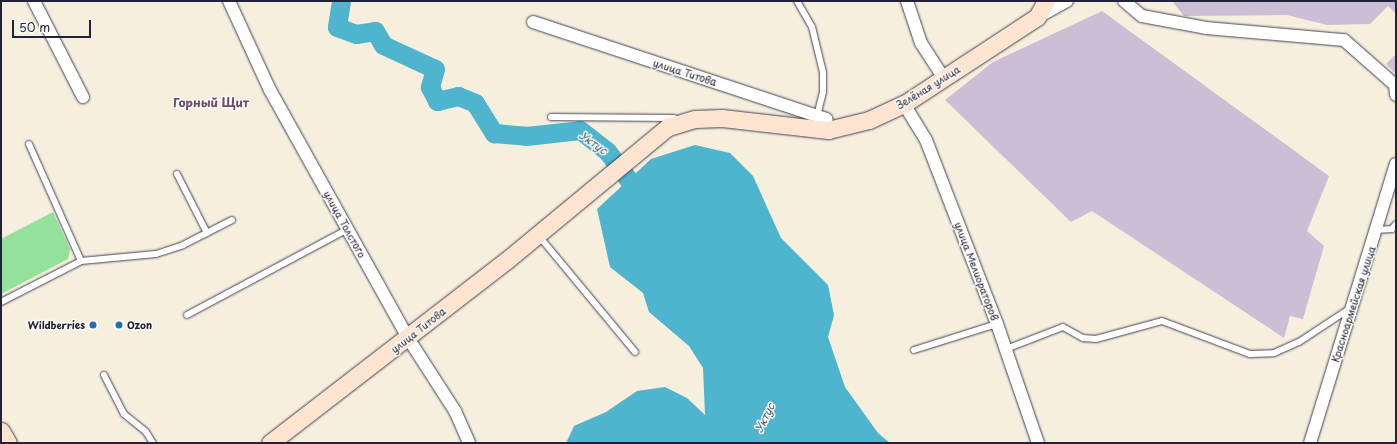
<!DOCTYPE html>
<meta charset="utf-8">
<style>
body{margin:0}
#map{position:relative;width:1397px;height:444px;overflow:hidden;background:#f7efdd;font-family:"Playpen Sans",sans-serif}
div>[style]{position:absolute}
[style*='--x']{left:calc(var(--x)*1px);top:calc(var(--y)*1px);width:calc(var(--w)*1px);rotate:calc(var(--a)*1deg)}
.industrial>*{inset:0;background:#ccbed4}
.green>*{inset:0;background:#94e09d}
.water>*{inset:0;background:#4fb4cd}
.river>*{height:19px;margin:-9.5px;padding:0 9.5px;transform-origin:9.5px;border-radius:9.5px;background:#4fb4cd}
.roads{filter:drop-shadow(0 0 1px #424153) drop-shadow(0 0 1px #424153)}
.lane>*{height:6px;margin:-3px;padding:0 3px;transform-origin:3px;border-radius:3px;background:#fff}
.street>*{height:12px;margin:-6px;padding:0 6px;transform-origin:6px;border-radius:6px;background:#fff}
.secondary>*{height:17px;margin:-8.5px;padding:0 8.5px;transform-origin:8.5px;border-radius:8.5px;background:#fde4d1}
.dots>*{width:11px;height:11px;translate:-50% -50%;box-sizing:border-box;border:2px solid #fdfcf7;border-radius:50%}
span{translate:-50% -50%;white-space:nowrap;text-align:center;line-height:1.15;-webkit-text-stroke:3px #fdfcf7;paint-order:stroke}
.street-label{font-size:10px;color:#22223b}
.poi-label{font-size:10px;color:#22223b;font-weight:700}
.right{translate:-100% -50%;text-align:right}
.left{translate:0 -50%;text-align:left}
.water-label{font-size:11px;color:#345c75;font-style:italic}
.quarter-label{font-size:12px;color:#6c4e6a;font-weight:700}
.frame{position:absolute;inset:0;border:2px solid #22223b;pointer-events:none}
.scale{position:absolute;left:12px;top:20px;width:79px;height:18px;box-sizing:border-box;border:2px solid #22223b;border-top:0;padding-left:5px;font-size:12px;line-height:14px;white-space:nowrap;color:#22223b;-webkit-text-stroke:3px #fdfcf7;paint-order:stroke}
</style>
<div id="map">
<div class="industrial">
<div style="clip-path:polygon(1172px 1px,1396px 1px,1396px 14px,1388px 6px,1370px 24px,1327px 25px,1287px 15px,1184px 16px)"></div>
<div style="clip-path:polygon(1102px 11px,1329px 176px,1307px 231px,1324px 246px,1303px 319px,1290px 316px,1284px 338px,1092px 211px,1071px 222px,945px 100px,993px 62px)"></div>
<div style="clip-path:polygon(1396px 54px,1396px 74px,1386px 64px)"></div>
</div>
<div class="green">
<div style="clip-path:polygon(53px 212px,70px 249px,68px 259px,1px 294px,1px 239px)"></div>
</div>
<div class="water">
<div style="clip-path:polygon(695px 145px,730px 153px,753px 176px,781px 238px,828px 285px,834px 315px,828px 337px,845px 387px,878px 433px,890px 443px,566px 443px,574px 426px,606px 412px,637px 391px,665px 387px,687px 398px,705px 415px,703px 368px,689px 346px,649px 312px,643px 293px,610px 267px,597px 209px,651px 159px)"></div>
</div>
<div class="river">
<div style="--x:341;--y:1;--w:26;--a:99"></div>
<div style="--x:337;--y:27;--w:20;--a:20"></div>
<div style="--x:356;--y:34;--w:19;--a:-9"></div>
<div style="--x:375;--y:31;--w:16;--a:60"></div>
<div style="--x:383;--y:45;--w:57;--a:24.8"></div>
<div style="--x:435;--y:69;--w:19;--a:106"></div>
<div style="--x:430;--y:87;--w:16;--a:63"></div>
<div style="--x:437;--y:101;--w:22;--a:-13"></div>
<div style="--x:458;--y:96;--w:18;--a:22"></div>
<div style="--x:475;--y:103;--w:36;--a:58"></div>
<div style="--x:494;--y:133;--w:32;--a:5"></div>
<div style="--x:526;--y:136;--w:54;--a:-6.3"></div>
<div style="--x:580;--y:130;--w:34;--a:38"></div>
<div style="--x:607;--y:151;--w:60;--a:53.1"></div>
</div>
<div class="roads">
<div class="lane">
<div style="--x:797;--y:1;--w:30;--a:60"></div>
<div style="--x:812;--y:27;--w:46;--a:76.3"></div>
<div style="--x:823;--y:72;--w:20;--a:90"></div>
<div style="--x:823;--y:92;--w:25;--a:104"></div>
<div style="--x:551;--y:117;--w:123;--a:0.5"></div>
<div style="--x:29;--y:144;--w:128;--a:66"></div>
<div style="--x:177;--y:174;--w:66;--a:63"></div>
<div style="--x:1376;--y:230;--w:16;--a:-4"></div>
<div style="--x:1392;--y:229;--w:6;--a:-51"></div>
<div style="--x:538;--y:235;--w:152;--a:50.3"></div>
<div style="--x:1;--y:302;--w:90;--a:-27.1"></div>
<div style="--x:81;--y:261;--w:75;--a:-5.3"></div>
<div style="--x:156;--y:254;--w:28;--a:-18"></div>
<div style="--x:183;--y:245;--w:55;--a:-27"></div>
<div style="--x:187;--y:315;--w:183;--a:-28.1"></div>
<div style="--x:1006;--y:349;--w:61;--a:-21.1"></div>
<div style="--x:1063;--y:327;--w:23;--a:29"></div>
<div style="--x:1083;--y:338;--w:13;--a:4"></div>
<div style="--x:1096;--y:339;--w:68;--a:-15.3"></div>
<div style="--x:1162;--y:321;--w:94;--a:20.6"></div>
<div style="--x:1250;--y:354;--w:24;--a:-2"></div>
<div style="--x:1274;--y:353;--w:27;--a:-24"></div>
<div style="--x:1299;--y:342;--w:60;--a:-33.4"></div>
<div style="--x:914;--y:350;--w:87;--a:-17.4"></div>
<div style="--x:104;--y:375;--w:44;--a:62.9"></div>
<div style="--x:124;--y:414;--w:28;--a:39"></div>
<div style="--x:146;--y:432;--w:13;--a:58"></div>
</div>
<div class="street">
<div style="--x:34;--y:1;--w:108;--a:63"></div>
<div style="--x:229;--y:1;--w:98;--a:65.3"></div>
<div style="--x:270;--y:90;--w:284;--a:60.9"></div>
<div style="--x:408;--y:338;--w:87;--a:57.2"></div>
<div style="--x:455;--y:411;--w:35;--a:66"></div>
<div style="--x:907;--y:1;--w:44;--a:71.6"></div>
<div style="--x:921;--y:43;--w:40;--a:57.1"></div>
<div style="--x:1124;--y:1;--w:23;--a:40"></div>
<div style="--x:1142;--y:16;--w:65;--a:10.6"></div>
<div style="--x:1206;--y:28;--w:139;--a:5"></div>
<div style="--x:1344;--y:40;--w:68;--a:41.4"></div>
<div style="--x:1395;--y:85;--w:10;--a:84"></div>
<div style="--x:1038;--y:17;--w:33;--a:-29"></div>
<div style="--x:533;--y:22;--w:309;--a:18.3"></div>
<div style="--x:826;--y:119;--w:11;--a:80"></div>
<div style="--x:904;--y:104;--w:42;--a:58.6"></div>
<div style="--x:926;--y:140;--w:197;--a:68.9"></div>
<div style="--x:997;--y:324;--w:126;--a:71"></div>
<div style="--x:1310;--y:443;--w:292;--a:-72.9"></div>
</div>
<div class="secondary">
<div style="--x:1;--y:431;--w:14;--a:60"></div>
<div style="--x:270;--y:443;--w:299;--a:-37.7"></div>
<div style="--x:507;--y:260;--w:209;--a:-39.6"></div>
<div style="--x:668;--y:127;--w:28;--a:-17"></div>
<div style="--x:695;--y:119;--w:27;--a:-2"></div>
<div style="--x:722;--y:118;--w:107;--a:6.5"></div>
<div style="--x:828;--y:130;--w:42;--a:-13.7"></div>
<div style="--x:869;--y:120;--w:38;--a:-25"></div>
<div style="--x:904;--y:104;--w:159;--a:-33.2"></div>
<div style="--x:1037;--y:17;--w:18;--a:-61"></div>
</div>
</div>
<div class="dots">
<div style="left:93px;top:325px;background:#1f6fb2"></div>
<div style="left:119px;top:325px;background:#1f6fb2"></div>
</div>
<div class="street-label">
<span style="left:685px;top:72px;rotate:18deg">улица Титова</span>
<span style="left:928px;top:87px;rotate:-32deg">Зелёная улица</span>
<span style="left:345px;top:224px;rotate:61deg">улица Толстого</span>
<span style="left:977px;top:271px;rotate:69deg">улица Мелиораторов</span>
<span style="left:1353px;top:304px;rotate:-72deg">Красноармейская улица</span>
<span style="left:418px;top:330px;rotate:-38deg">улица Титова</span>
</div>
<div class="poi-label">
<span class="right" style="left:85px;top:325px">Wildberries</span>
<span class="left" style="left:127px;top:325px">Ozon</span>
</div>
<div class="water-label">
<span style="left:593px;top:143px;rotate:35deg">Уктус</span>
<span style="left:765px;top:418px;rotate:-64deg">Уктус</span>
</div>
<div class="quarter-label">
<span style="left:211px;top:103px">Горный Щит</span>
</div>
<div class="frame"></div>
<div class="scale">50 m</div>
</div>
